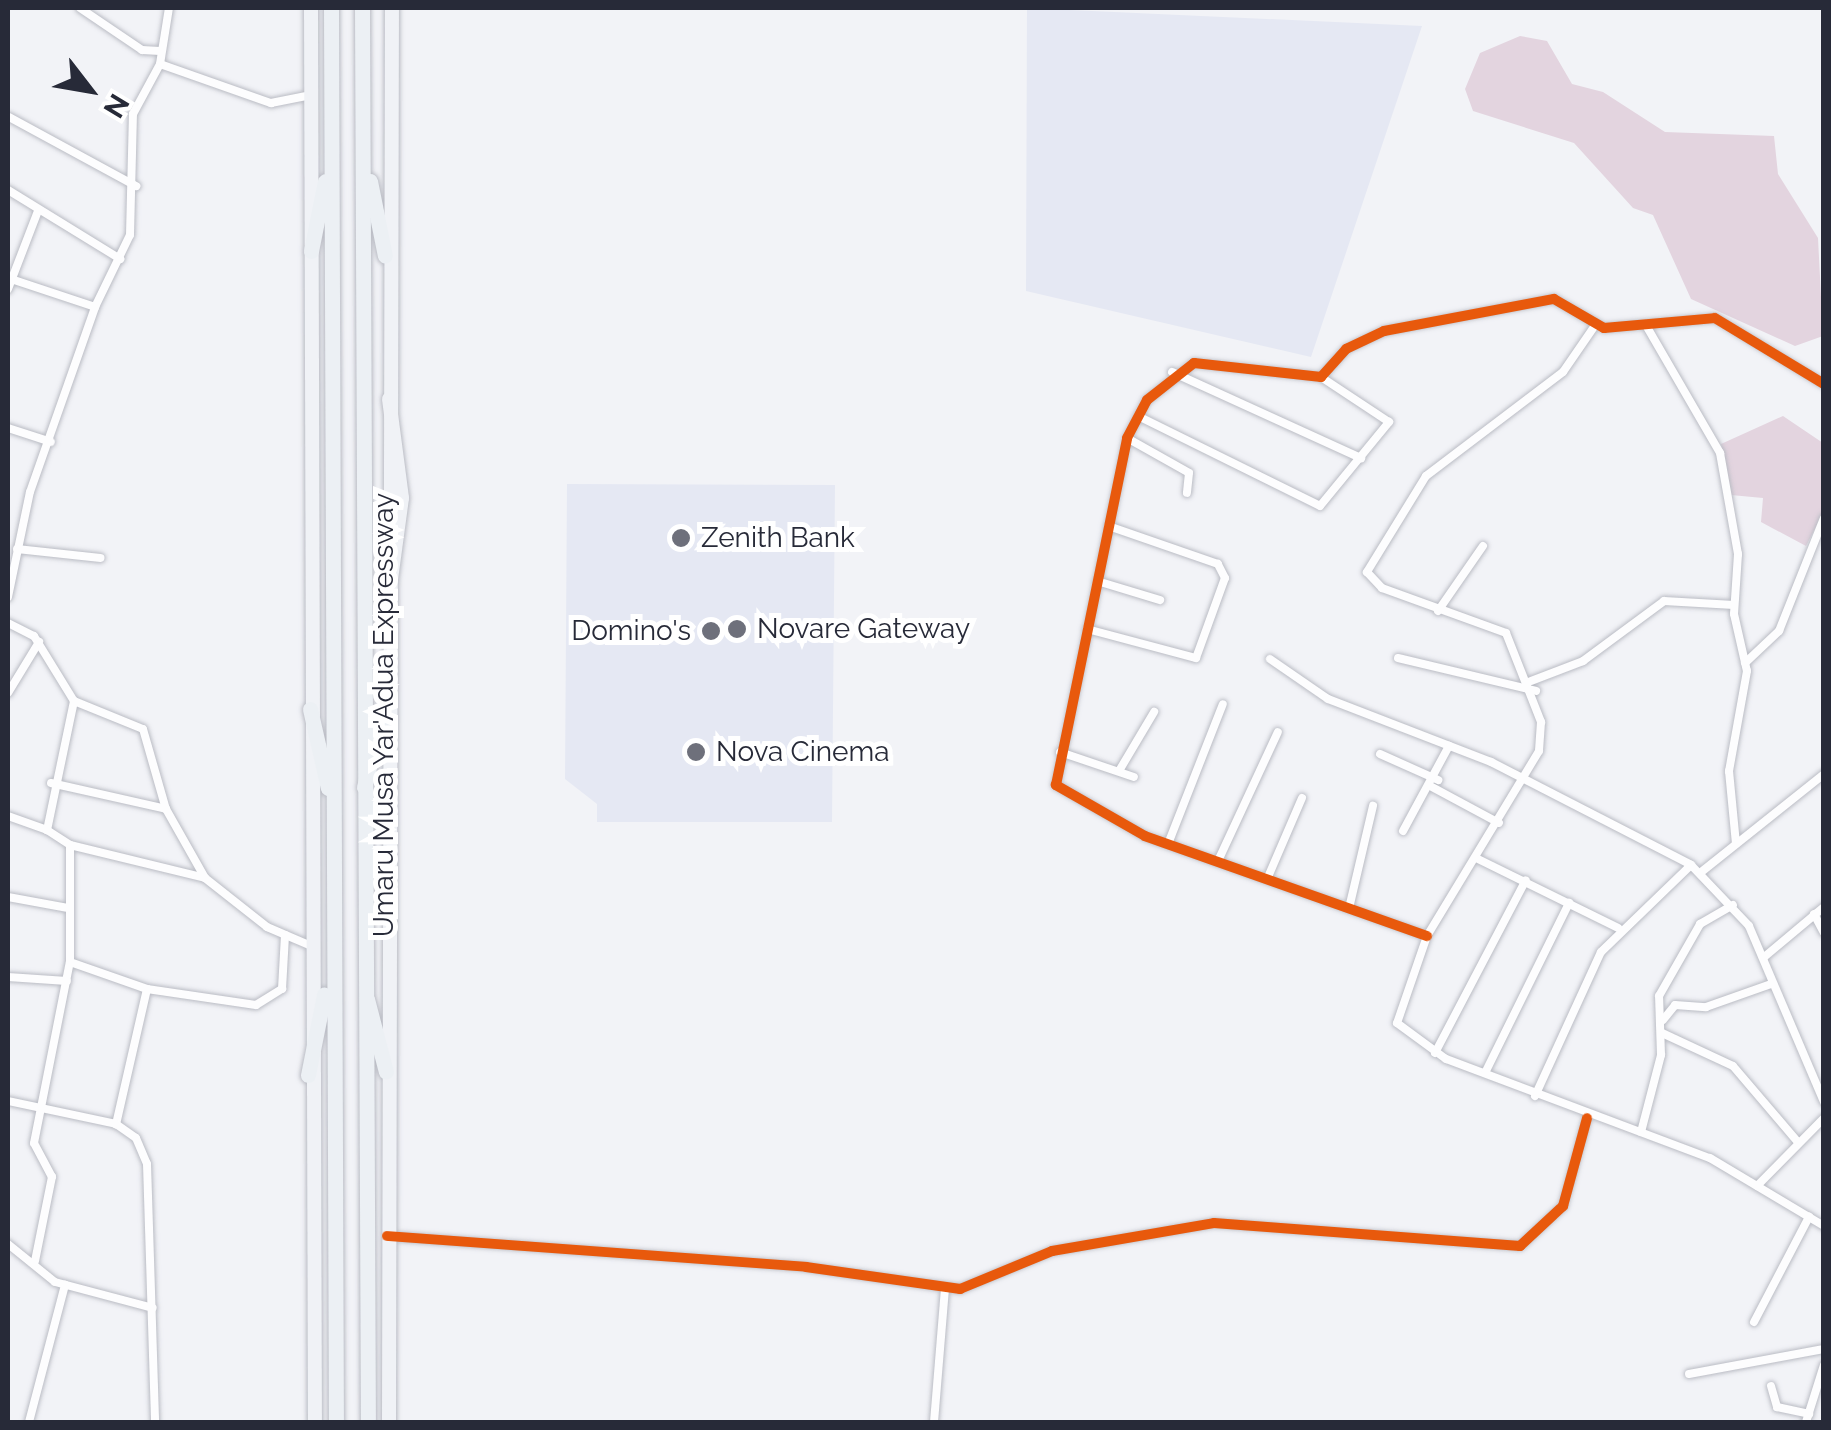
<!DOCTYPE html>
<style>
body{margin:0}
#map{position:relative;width:1831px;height:1430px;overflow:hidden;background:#f2f3f7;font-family:Raleway,sans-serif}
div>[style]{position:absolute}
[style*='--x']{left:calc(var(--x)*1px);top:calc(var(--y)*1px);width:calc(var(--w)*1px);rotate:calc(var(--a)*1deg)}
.built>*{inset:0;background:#e5e8f3}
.green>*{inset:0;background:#e3d4df}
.roads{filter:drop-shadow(0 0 2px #babcc4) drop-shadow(0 0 2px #babcc4)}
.minor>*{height:8px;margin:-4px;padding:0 4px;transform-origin:4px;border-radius:4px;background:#fdfdfe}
.trunk>*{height:14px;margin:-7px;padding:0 7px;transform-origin:7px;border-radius:7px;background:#f0f2f6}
.motorway>*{height:15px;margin:-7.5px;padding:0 7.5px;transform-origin:7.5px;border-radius:7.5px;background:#ecf0f4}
.cycleway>*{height:10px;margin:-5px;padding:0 5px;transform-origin:5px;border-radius:5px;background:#e8590c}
.dots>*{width:28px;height:28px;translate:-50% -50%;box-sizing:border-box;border:5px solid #fff;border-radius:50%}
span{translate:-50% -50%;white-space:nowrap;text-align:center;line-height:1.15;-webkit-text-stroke:10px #fff;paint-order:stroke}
.poi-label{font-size:28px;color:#272a38}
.left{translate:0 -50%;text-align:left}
.right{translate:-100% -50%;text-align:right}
.street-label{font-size:28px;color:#272a38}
.frame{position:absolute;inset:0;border:10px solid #272a38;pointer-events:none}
.north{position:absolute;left:40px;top:40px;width:100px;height:100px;-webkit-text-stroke:8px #fff;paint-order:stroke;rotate:121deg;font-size:28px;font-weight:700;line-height:40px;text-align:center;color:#272a38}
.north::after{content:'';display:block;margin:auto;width:35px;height:45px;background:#272a38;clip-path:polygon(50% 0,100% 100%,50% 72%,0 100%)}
</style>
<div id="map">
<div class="built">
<div style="clip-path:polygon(1027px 8px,1422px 26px,1311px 357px,1026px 291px)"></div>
<div style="clip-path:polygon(567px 484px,835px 485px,832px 822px,597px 822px,597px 804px,565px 779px)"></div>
</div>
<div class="green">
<div style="clip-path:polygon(1520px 36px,1547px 41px,1572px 84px,1603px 92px,1665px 132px,1774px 136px,1778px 174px,1818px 238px,1823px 336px,1795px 346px,1691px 299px,1653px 215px,1633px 208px,1574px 143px,1473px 111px,1465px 89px,1480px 53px)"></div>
<div style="clip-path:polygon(1783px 416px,1823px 443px,1823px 513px,1806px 546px,1761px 522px,1763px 498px,1731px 495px,1721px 444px)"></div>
</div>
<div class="roads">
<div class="minor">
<div style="--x:80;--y:8;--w:75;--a:34.1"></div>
<div style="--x:142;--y:50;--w:18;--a:3"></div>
<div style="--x:160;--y:64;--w:118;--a:19.4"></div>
<div style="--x:271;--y:103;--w:41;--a:-11.3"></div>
<div style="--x:9;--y:117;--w:145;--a:28.5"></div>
<div style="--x:8;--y:190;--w:132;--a:31.6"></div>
<div style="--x:8;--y:278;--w:92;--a:18.4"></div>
<div style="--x:8;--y:289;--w:84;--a:-69"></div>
<div style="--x:1596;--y:324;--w:58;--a:124.5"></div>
<div style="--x:1563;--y:372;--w:172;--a:142.8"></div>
<div style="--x:1426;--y:476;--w:113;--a:121.6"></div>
<div style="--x:1367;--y:572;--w:22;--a:47"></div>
<div style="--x:1382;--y:588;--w:132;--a:19.9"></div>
<div style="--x:1506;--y:633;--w:96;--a:68.5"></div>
<div style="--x:1541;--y:722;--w:29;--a:94"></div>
<div style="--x:1539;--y:751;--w:216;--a:121.2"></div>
<div style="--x:1427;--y:936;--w:92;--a:109"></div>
<div style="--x:1397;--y:1023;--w:61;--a:36.3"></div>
<div style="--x:1446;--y:1059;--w:282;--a:20.6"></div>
<div style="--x:1710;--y:1158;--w:133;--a:30.8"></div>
<div style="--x:1647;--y:327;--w:146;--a:59.9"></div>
<div style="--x:1720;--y:453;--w:103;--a:79.9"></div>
<div style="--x:1738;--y:554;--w:60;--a:93.8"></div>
<div style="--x:1734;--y:614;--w:58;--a:77.2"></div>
<div style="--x:1747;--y:671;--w:102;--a:100.2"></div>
<div style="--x:1729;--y:771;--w:73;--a:84.5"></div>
<div style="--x:1172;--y:372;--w:208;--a:24.5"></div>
<div style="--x:1138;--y:416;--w:203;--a:26.3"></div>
<div style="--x:1320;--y:506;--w:109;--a:-50.6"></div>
<div style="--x:1389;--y:422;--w:82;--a:-146.5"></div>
<div style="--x:8;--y:428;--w:45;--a:18"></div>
<div style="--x:1127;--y:438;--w:71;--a:29.4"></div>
<div style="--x:1189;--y:473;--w:20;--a:96"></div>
<div style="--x:17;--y:549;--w:84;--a:6.1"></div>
<div style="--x:1097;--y:581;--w:66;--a:16.8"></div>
<div style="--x:8;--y:597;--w:107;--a:-78.2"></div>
<div style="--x:30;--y:492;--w:196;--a:-70.6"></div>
<div style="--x:95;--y:307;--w:80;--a:-64.1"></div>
<div style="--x:130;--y:235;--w:121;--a:-88.6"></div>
<div style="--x:133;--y:114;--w:57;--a:-61.6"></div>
<div style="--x:160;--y:64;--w:57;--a:-80.9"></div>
<div style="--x:1438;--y:611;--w:79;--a:-55.3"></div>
<div style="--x:8;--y:623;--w:29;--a:27"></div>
<div style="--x:34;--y:636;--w:76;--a:58.4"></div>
<div style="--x:74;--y:701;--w:132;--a:101.8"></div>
<div style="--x:47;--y:830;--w:27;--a:33"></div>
<div style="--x:70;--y:845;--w:139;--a:13.7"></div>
<div style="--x:205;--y:878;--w:79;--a:38.3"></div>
<div style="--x:267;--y:927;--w:46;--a:23.2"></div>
<div style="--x:1087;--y:629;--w:113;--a:14.9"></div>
<div style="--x:1196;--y:658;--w:85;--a:-70.1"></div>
<div style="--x:1225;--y:578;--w:16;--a:-117"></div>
<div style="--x:1218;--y:564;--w:116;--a:-160.9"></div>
<div style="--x:1398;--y:658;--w:142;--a:13.4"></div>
<div style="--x:1270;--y:659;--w:70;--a:34.6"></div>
<div style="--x:1328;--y:699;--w:175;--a:21.1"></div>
<div style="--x:1491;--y:762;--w:225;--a:27.2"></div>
<div style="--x:1691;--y:865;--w:84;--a:46.4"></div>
<div style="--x:1749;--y:926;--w:191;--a:66.9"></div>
<div style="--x:1745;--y:663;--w:47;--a:-43.3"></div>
<div style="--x:1779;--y:631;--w:122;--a:-68.3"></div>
<div style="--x:1531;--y:681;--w:56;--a:-21"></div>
<div style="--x:1583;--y:661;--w:101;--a:-36.5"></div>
<div style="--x:1664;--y:601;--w:70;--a:3.3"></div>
<div style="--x:8;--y:693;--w:60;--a:-58.7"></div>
<div style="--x:74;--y:701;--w:74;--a:22.1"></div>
<div style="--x:143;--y:729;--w:83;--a:74"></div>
<div style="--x:166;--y:809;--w:79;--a:60.5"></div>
<div style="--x:1060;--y:752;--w:78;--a:18.7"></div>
<div style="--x:1380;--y:754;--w:64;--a:24.1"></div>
<div style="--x:1119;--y:771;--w:69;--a:-59.3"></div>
<div style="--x:51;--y:783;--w:118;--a:12.7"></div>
<div style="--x:1432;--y:787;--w:76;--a:28.2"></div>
<div style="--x:8;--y:816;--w:41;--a:19.7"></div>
<div style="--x:1403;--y:831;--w:97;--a:-61.6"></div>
<div style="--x:1168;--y:844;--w:150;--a:-68.6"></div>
<div style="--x:1478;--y:859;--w:156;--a:26.2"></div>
<div style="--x:1218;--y:861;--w:142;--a:-65.1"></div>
<div style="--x:1700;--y:873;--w:159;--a:-38.6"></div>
<div style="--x:1268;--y:877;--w:86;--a:-66.7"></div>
<div style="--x:8;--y:897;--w:61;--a:10.4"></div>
<div style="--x:1350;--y:904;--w:101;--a:-76.8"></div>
<div style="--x:1814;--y:914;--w:21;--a:62"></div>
<div style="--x:1427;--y:936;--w:299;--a:-160.5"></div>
<div style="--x:1145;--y:836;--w:103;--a:-150.2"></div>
<div style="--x:1056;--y:785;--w:354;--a:-78.4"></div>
<div style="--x:1127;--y:438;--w:43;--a:-62.2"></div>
<div style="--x:1147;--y:400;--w:60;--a:-38.2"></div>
<div style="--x:1194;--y:363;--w:128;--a:6.3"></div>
<div style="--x:1321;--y:377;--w:38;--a:-48"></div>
<div style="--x:1346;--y:349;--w:42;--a:-25.3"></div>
<div style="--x:1384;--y:331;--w:173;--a:-10.7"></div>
<div style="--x:1554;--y:299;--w:58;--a:30.1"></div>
<div style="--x:1604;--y:328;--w:111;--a:-5.1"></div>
<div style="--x:1715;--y:318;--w:127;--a:31.2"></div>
<div style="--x:1763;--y:958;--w:80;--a:-39.9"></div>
<div style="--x:70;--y:962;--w:82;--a:19.3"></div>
<div style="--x:147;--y:989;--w:110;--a:8.4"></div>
<div style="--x:256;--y:1005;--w:31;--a:-32"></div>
<div style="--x:282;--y:989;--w:54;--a:-86.8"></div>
<div style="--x:8;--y:977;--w:59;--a:3.9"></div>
<div style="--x:147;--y:989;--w:139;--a:102.9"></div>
<div style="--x:116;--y:1124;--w:24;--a:35"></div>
<div style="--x:136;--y:1138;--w:28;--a:67"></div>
<div style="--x:147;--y:1164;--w:258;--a:88.2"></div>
<div style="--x:1663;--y:1020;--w:19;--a:-51"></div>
<div style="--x:1675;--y:1005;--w:31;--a:4"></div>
<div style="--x:1706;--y:1007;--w:69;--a:-19.5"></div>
<div style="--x:1662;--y:1033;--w:78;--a:24.9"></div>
<div style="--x:1733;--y:1066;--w:99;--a:49.5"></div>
<div style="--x:1435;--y:1053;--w:195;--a:-62.3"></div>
<div style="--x:1485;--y:1073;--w:190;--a:-63.7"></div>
<div style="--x:1535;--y:1096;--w:158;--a:-65.4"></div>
<div style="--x:1601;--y:952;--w:125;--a:-44"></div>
<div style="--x:8;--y:1101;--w:110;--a:12"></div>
<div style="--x:1641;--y:1132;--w:80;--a:-75.4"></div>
<div style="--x:1661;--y:1055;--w:59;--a:-91.9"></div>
<div style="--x:1659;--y:996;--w:83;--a:-60.3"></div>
<div style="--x:1700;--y:924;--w:38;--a:-30"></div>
<div style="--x:1757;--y:1186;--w:95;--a:-45.4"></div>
<div style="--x:387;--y:1236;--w:420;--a:4.2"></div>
<div style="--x:806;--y:1267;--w:156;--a:8.1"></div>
<div style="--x:960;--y:1289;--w:100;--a:-22.4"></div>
<div style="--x:1052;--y:1251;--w:164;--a:-9.8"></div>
<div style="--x:1214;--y:1223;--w:307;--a:4.3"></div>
<div style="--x:1520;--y:1246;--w:59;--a:-42.9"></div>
<div style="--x:1563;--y:1206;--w:91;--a:-74.7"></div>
<div style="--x:8;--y:1244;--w:60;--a:39"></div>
<div style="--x:55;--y:1282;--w:101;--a:14.9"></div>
<div style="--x:35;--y:1261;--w:86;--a:-78.6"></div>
<div style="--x:52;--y:1177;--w:38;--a:-118"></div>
<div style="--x:34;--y:1143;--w:185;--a:-78.8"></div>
<div style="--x:70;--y:962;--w:117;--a:-90"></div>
<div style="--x:1754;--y:1322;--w:119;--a:-62.4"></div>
<div style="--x:1689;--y:1374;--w:137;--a:-10.5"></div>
<div style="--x:1771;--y:1386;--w:22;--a:74"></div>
<div style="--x:1777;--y:1407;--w:33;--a:12"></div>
<div style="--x:29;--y:1422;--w:142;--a:-75.3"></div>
<div style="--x:934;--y:1422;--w:135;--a:-85.3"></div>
<div style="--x:1806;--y:1422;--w:60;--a:-72.5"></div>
</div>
<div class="trunk">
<div style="--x:311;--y:8;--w:1414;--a:89.84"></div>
<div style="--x:389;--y:399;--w:100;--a:82.5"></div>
<div style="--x:402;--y:498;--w:97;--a:97.7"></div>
<div style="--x:389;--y:1422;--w:1414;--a:-89.88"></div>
</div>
<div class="motorway">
<div style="--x:331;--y:8;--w:1414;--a:89.8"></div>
<div style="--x:362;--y:8;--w:1414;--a:89.76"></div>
<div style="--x:370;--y:181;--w:76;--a:78.7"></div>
<div style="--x:311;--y:251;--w:71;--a:-78.7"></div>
<div style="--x:310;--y:709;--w:81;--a:77.2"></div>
<div style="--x:364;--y:787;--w:81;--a:-75.6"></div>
<div style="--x:367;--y:999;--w:75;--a:75.4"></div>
<div style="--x:308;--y:1075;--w:82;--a:-78.7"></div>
</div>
</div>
<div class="cycleway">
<div style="--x:1427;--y:936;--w:299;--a:-160.5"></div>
<div style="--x:1145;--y:836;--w:103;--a:-150.2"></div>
<div style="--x:1056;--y:785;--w:354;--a:-78.4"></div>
<div style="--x:1127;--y:438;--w:43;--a:-62.2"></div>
<div style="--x:1147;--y:400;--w:60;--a:-38.2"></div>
<div style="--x:1194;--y:363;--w:128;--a:6.3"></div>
<div style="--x:1321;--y:377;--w:38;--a:-48"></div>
<div style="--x:1346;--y:349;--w:42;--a:-25.3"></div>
<div style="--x:1384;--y:331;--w:173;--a:-10.7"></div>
<div style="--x:1554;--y:299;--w:58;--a:30.1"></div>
<div style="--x:1604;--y:328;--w:111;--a:-5.1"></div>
<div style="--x:1715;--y:318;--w:127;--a:31.2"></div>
<div style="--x:387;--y:1236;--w:420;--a:4.2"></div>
<div style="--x:806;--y:1267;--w:156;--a:8.1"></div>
<div style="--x:960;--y:1289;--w:100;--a:-22.4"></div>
<div style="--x:1052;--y:1251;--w:164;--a:-9.8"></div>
<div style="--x:1214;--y:1223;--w:307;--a:4.3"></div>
<div style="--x:1520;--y:1246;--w:59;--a:-42.9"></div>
<div style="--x:1563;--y:1206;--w:91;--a:-74.7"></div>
</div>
<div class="dots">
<div style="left:681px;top:538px;background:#6e707b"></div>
<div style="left:737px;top:629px;background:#6e707b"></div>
<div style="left:711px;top:631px;background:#6e707b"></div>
<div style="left:696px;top:752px;background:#6e707b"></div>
</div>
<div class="poi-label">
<span class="left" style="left:701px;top:538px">Zenith Bank</span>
<span class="left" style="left:757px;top:629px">Novare Gateway</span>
<span class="right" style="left:691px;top:631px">Domino's</span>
<span class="left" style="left:716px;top:752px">Nova Cinema</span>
</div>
<div class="street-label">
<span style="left:384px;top:715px;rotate:-90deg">Umaru Musa Yar'Adua Expressway</span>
</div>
<div class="frame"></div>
<div class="north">N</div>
</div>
